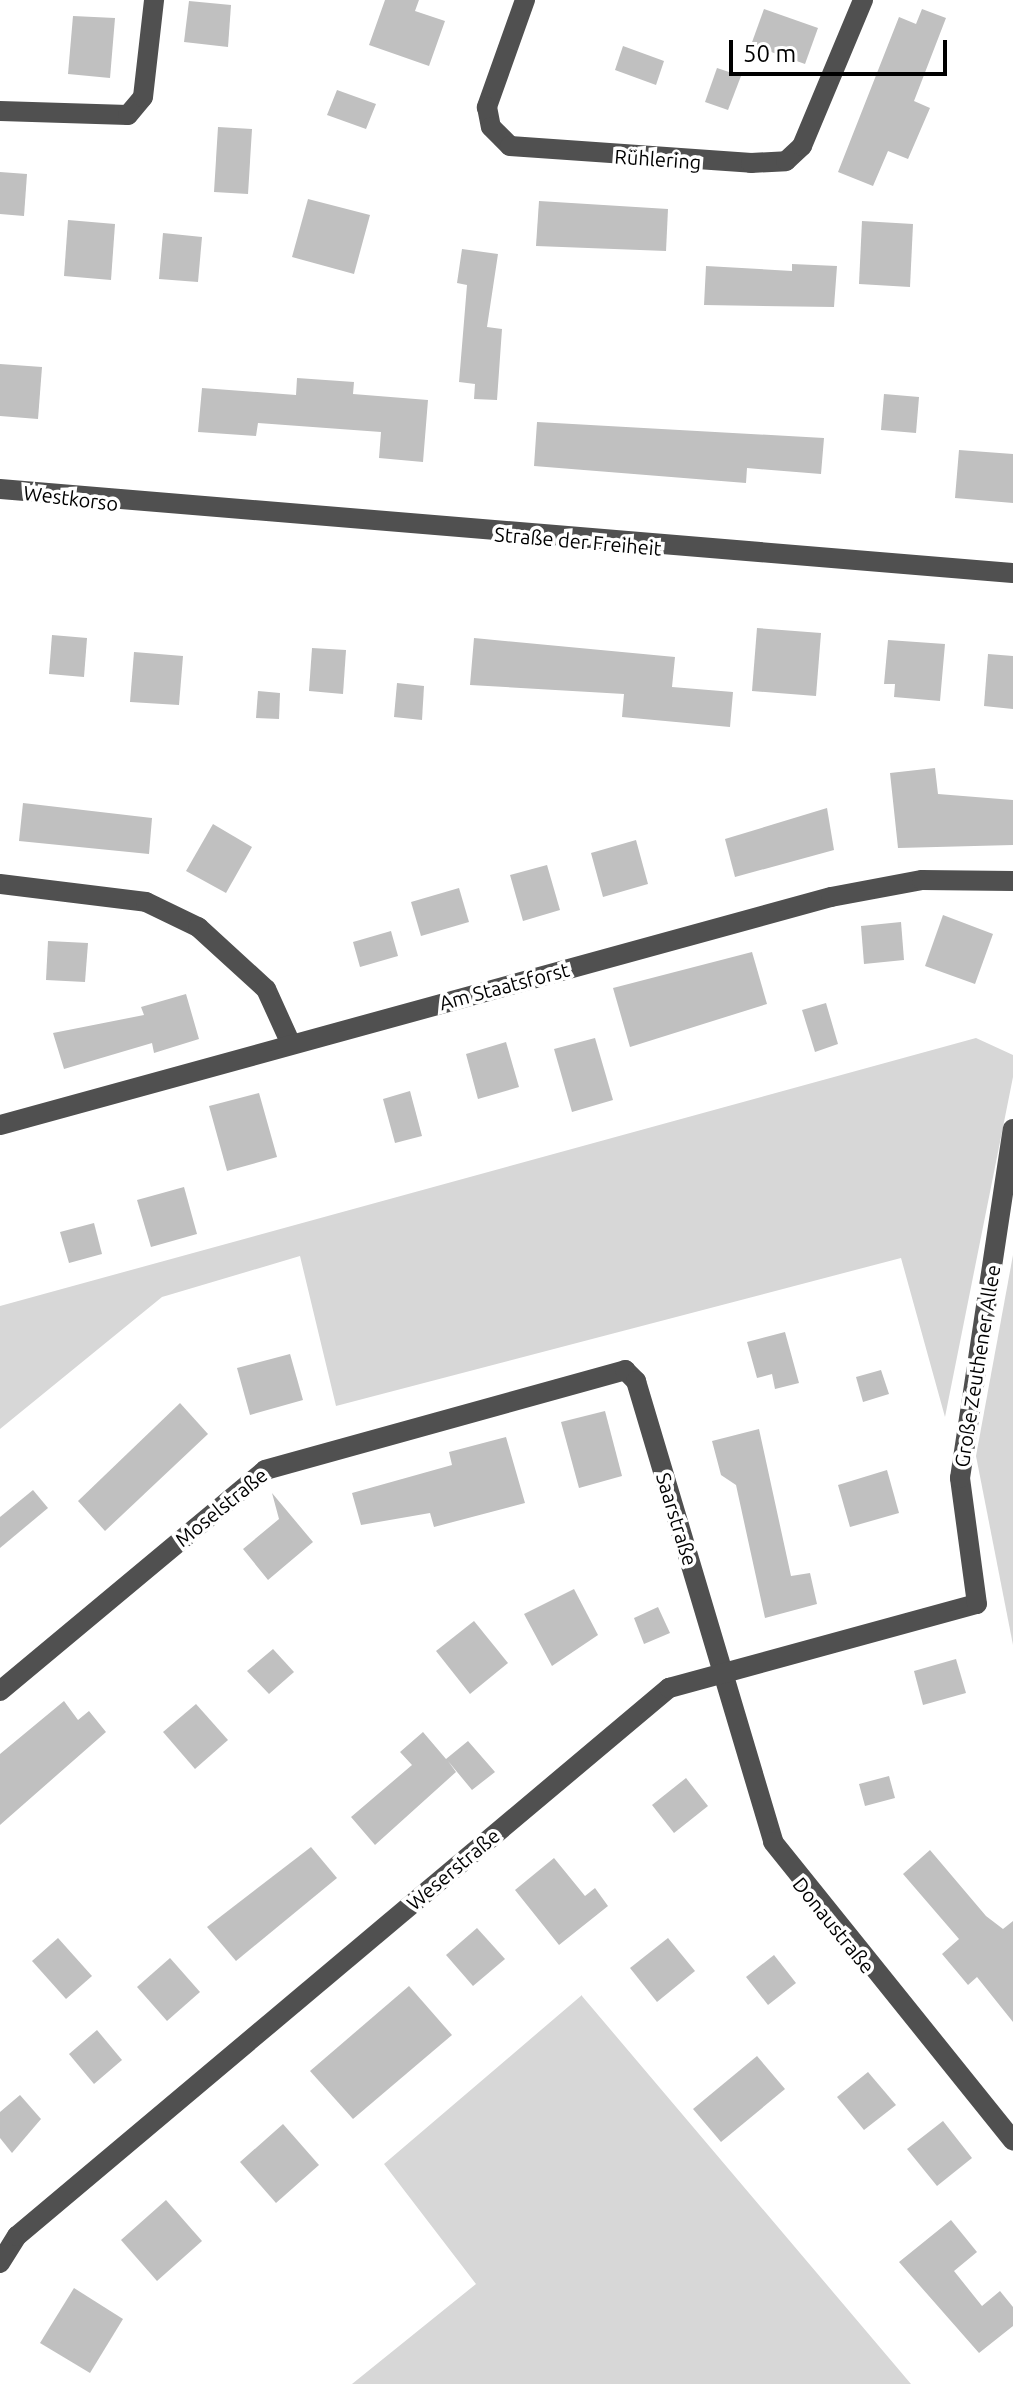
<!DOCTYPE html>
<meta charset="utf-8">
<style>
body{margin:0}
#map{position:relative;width:1013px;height:2384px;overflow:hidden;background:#fff;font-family:Ubuntu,sans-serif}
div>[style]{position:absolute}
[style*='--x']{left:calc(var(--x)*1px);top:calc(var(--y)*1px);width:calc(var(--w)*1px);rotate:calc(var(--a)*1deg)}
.green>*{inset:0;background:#d7d7d7}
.building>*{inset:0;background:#c0c0c0}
.minor>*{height:20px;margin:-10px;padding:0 10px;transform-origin:10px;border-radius:10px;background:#505050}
span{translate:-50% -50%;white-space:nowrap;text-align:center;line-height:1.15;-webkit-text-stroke:7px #fff;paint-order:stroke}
.street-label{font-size:20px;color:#000}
.scale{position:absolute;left:729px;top:40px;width:218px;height:36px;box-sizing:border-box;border:4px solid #000;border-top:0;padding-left:10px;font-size:24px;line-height:28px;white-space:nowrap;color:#000;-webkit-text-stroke:6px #fff;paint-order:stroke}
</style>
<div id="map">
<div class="green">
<div style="clip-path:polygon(976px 1038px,1013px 1055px,1013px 1077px,945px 1417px,901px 1258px,336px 1406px,300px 1256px,162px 1297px,0 1429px,0 1306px)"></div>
<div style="clip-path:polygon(1013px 1255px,1013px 1645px,976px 1456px)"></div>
<div style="clip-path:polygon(582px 1995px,582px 1996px,911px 2384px,352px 2384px,476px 2284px,384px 2164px)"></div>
</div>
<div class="building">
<div style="clip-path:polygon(385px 0,419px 0,415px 11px,445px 21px,429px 66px,369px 45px)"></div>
<div style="clip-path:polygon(189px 1px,231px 5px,228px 47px,184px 42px)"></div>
<div style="clip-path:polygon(764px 9px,818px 28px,805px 64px,751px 45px)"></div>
<div style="clip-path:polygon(922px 9px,946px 18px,914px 101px,930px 108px,908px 159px,888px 151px,873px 186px,838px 172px,899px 17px,916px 24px)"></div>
<div style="clip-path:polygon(73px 16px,115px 18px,110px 78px,68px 74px)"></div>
<div style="clip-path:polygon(623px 46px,664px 61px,656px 85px,615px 70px)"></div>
<div style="clip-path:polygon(717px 68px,741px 76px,728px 110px,705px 102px)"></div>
<div style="clip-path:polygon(337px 90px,376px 104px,366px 129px,327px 115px)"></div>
<div style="clip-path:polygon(218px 127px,252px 129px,248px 194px,214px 192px)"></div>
<div style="clip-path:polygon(0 172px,27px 174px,24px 216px,0 214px)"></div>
<div style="clip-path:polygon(308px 199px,370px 215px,354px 274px,292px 257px)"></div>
<div style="clip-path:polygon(539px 201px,668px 209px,666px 251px,536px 246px)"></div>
<div style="clip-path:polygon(68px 220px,115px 224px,111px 280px,64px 276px)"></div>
<div style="clip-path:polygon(862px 221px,913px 224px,910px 287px,859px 284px)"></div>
<div style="clip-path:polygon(163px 233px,202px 237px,198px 282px,159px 279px)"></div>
<div style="clip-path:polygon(462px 249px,498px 254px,487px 327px,502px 329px,497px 400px,474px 399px,475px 384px,459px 382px,467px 285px,457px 283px)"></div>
<div style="clip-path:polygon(792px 264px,837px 266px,834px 307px,704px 305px,706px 266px,792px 271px)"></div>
<div style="clip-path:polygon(0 364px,42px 367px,38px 419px,0 416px)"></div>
<div style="clip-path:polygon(297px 378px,354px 382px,353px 394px,428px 400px,423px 462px,379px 458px,381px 432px,258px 423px,256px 436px,198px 432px,202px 388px,296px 395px)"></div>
<div style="clip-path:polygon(884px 394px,919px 397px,916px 433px,881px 430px)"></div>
<div style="clip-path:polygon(537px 422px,824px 438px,821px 474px,747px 468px,746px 483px,534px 466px)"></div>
<div style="clip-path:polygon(959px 450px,1013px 454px,1013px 503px,955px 498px)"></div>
<div style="clip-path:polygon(757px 628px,821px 633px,816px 696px,752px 691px)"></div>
<div style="clip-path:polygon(52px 635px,87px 638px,84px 677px,49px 674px)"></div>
<div style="clip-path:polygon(474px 638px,675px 657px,672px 687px,733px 692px,730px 727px,622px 717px,624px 694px,470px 685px)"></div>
<div style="clip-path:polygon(888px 640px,945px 644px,940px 701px,894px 697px,895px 684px,884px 684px)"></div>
<div style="clip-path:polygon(312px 648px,346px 650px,343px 694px,309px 691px)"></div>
<div style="clip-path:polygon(134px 652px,183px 656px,179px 705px,130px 702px)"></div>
<div style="clip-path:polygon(988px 654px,1013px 656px,1013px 709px,984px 706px)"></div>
<div style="clip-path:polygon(397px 683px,424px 686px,422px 720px,394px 717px)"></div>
<div style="clip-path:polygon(258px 691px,280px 693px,279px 719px,256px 718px)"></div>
<div style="clip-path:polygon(935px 768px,938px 794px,1013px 800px,1013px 845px,898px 848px,890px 773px)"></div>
<div style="clip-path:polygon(23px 803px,152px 818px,149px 854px,19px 841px)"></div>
<div style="clip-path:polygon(827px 808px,834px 850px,735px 877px,725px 839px)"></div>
<div style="clip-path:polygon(213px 824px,252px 847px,226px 893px,186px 871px)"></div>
<div style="clip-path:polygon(636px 840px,648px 884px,603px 897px,591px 853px)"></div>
<div style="clip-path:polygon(547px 865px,560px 910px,523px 921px,510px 875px)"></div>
<div style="clip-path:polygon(459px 888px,469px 922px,421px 936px,411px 902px)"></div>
<div style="clip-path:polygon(943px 915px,993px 934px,975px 984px,925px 966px)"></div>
<div style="clip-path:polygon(901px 922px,904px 960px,864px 964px,861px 926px)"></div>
<div style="clip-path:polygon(391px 931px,398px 956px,360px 967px,353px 942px)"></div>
<div style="clip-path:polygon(48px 941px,88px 943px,85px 982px,46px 980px)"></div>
<div style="clip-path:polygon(752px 952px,767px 1004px,630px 1047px,613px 988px)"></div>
<div style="clip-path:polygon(186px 994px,199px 1039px,154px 1053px,152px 1043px,64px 1069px,53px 1033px,144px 1015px,141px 1007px)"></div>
<div style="clip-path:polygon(826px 1003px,838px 1044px,815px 1052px,802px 1010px)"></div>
<div style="clip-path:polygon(595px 1038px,613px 1100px,572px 1112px,554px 1049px)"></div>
<div style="clip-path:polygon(506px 1042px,519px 1087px,478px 1099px,466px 1054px)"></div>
<div style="clip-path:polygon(410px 1091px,422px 1136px,395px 1143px,383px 1099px)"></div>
<div style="clip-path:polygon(259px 1093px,277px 1157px,227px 1171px,209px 1106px)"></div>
<div style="clip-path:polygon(184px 1187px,197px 1234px,151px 1247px,137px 1200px)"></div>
<div style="clip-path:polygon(94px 1223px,102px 1254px,69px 1263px,60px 1232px)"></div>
<div style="clip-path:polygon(785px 1332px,799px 1383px,775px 1389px,772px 1374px,757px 1378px,747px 1342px)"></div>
<div style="clip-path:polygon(290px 1354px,303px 1400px,250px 1415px,237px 1368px)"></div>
<div style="clip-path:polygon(881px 1370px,889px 1394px,863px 1402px,856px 1377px)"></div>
<div style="clip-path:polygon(180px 1403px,208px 1434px,105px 1531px,78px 1501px)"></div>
<div style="clip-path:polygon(605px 1411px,622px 1476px,579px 1488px,561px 1422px)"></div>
<div style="clip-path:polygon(759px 1429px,791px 1576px,810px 1573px,817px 1604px,765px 1618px,736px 1485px,721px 1475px,712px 1441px)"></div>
<div style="clip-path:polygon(506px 1437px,525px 1503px,434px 1527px,430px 1513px,361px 1525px,352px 1493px,452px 1465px,449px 1452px)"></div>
<div style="clip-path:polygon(887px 1470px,899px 1513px,850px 1527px,838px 1485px)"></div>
<div style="clip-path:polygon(33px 1490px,48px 1508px,0 1548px,0 1517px)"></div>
<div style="clip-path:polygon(272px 1493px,313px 1542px,268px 1580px,243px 1549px,279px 1519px)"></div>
<div style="clip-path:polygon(574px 1589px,598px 1635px,552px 1666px,524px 1614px)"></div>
<div style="clip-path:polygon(658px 1607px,670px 1633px,644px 1644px,634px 1618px)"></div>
<div style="clip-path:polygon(474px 1621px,508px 1663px,470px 1694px,436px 1651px)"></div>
<div style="clip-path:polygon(273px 1649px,294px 1672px,269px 1694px,247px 1671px)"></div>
<div style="clip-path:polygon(956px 1659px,966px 1693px,923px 1705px,914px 1671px)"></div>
<div style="clip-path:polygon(64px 1701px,78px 1720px,89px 1711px,106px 1732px,0 1825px,0 1754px)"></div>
<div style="clip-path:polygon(196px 1704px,228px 1740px,195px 1769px,163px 1732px)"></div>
<div style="clip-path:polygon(423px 1732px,446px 1759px,468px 1741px,495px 1772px,472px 1790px,448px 1761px,456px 1772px,375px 1845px,351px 1817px,412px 1765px,400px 1752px)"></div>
<div style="clip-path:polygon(889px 1776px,895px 1798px,865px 1806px,859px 1784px)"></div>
<div style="clip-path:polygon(686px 1778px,708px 1806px,674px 1833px,652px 1805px)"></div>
<div style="clip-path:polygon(311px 1847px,337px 1878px,236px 1961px,207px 1927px)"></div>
<div style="clip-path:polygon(930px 1850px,986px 1916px,1003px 1929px,1013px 1921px,1013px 2022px,977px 1977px,968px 1985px,942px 1954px,959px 1939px,903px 1874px)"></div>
<div style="clip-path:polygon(554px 1858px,585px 1896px,595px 1888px,608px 1906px,559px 1945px,515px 1890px)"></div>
<div style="clip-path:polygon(477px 1928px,505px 1959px,473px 1986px,446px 1955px)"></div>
<div style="clip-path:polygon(58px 1938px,92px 1976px,66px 1999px,32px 1961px)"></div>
<div style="clip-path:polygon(668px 1938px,695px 1971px,657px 2002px,630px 1968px)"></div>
<div style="clip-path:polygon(774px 1955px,796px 1983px,768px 2005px,746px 1977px)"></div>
<div style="clip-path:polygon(170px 1958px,200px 1992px,167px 2021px,137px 1987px)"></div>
<div style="clip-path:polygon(409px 1986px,452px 2035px,353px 2119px,310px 2071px)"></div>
<div style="clip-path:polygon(97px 2030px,122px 2060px,94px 2084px,69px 2054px)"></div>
<div style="clip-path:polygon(757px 2056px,785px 2089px,721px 2142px,693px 2109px)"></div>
<div style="clip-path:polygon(868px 2072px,896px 2105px,864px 2130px,837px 2097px)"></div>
<div style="clip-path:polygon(20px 2095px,41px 2119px,12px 2153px,0 2138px,0 2112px)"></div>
<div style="clip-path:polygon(943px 2121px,972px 2158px,937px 2186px,907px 2149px)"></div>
<div style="clip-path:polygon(283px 2124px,319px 2165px,276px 2203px,240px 2162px)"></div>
<div style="clip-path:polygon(166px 2200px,202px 2241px,157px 2281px,121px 2240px)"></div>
<div style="clip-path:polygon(951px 2220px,977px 2252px,954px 2271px,982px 2306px,1000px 2291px,1013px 2307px,1013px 2326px,979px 2353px,899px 2262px)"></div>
<div style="clip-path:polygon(74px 2288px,123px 2319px,90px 2373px,40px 2343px)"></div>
</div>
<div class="minor">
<div style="--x:525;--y:0;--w:114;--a:109.6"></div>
<div style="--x:487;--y:107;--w:20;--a:79"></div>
<div style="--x:491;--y:127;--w:27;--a:45"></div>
<div style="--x:510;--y:146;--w:242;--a:4"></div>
<div style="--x:751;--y:163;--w:35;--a:-3"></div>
<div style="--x:786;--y:161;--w:22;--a:-43"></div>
<div style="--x:802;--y:146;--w:158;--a:-67.3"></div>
<div style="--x:0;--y:111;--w:128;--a:1.8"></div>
<div style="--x:128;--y:115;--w:23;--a:-50"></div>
<div style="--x:143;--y:97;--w:98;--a:-83.5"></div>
<div style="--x:0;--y:489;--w:1016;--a:4.74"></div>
<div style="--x:0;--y:884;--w:147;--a:7"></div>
<div style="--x:146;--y:902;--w:58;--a:25.7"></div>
<div style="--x:198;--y:927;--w:92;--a:42.4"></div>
<div style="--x:266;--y:989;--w:60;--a:65.6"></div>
<div style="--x:0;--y:1125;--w:862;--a:-15.34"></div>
<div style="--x:831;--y:897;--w:93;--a:-10.6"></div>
<div style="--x:922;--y:880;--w:91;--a:0.6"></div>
<div style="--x:0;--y:1691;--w:345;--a:-39.8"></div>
<div style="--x:265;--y:1470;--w:374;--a:-15.5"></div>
<div style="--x:625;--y:1370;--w:16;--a:45"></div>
<div style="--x:636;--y:1381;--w:481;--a:73.4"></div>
<div style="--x:773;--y:1842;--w:383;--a:51.2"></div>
<div style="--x:0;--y:2263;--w:32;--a:-58"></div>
<div style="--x:17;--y:2236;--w:852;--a:-40.05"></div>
<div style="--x:669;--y:1688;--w:319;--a:-15.3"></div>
<div style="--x:977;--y:1604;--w:127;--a:-97.7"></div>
<div style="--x:960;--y:1478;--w:353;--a:-81.4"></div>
</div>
<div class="street-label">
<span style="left:658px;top:159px;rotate:4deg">Rühlering</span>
<span style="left:71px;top:498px;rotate:7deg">Westkorso</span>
<span style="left:578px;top:541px;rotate:5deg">Straße der Freiheit</span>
<span style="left:504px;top:986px;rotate:-15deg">Am Staatsforst</span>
<span style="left:977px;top:1366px;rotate:-81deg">Große Zeuthener Allee</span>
<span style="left:221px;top:1507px;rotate:-39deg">Moselstraße</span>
<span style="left:677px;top:1519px;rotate:73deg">Saarstraße</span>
<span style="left:453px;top:1869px;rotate:-40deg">Weserstraße</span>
<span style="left:834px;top:1925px;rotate:51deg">Donaustraße</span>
</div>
<div class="scale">50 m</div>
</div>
